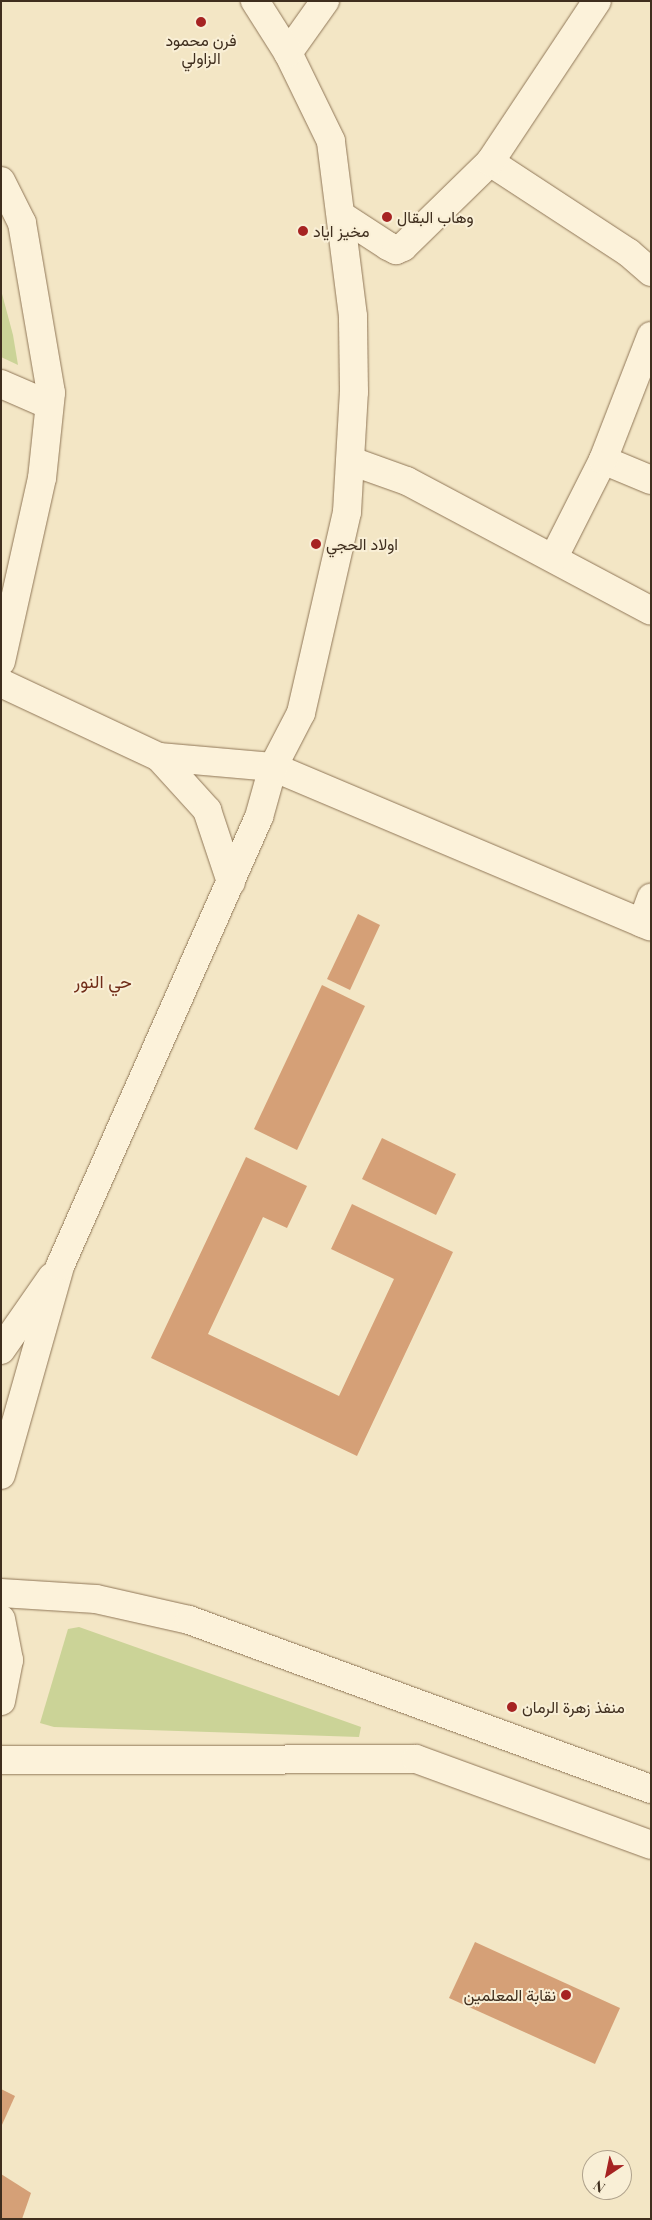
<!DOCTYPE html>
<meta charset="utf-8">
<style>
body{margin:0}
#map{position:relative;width:652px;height:2220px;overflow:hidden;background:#f3e6c5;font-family:"Playfair Display",Vazirmatn,serif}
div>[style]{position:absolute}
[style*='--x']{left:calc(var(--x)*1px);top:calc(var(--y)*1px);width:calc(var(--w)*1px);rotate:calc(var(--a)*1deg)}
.green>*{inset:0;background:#cbd397}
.building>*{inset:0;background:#d5a077}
.roads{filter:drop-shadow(0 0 1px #907758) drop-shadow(0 0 1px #907758)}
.minor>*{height:28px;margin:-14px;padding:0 14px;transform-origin:14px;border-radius:14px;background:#fcf2da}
.tertiary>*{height:28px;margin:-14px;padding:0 14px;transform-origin:14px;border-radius:14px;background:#fcf2da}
.secondary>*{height:28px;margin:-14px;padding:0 14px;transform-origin:14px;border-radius:14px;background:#fcf2da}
.dots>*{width:14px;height:14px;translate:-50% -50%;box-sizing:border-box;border:2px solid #f9efd6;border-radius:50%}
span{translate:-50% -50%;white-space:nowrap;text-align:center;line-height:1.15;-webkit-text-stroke:4px #f9efd6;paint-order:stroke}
.poi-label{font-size:16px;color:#3f2e1e}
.left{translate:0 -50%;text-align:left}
.right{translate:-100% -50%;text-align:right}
.neighbourhood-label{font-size:18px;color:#702c18}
.frame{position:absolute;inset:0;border:2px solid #3f2e1e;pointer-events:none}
.north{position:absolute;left:582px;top:2150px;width:50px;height:50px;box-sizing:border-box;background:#f9efd6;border:1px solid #afa28c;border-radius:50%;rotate:214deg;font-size:14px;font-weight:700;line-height:20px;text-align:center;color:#3f2e1e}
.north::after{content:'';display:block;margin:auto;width:18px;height:22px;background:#a62322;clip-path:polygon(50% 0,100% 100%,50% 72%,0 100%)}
</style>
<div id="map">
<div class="green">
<div style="clip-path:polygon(1px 290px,13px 335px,18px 365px,1px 357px)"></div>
<div style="clip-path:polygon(79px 1627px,361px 1727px,359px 1737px,54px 1727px,40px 1723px,68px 1629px)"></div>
</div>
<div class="building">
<div style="clip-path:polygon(358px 914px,380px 925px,350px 990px,327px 979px)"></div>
<div style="clip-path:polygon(322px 985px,365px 1006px,297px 1150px,254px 1129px)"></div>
<div style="clip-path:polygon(382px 1138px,456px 1174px,436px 1215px,362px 1179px)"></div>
<div style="clip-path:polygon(246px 1157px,307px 1186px,287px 1228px,263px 1217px,208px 1334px,339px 1396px,394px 1279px,331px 1249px,352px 1204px,453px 1252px,357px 1456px,151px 1358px)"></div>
<div style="clip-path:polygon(475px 1942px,620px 2008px,595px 2064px,449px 1998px)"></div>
<div style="clip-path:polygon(1px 2089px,15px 2096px,1px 2127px)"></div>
<div style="clip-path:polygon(1px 2174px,31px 2193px,22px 2219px,1px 2219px)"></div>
</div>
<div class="roads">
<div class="minor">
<div style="--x:490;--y:162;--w:166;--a:33.2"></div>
<div style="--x:629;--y:253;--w:29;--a:41"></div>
<div style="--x:1;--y:181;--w:47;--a:63.4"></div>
<div style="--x:22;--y:223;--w:172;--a:80.3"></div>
<div style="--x:51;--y:393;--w:85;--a:96"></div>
<div style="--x:42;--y:478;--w:188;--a:102.6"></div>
<div style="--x:342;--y:216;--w:55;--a:33.1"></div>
<div style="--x:388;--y:246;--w:9;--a:27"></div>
<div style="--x:396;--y:250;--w:8;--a:-23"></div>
<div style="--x:403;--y:247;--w:122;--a:-44.3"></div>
<div style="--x:490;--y:162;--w:193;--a:-56.4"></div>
<div style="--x:1;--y:384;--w:50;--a:23.5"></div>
<div style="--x:603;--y:460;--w:52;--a:22.6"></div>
<div style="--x:351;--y:461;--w:59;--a:19.7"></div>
<div style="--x:407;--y:481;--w:276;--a:28"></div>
<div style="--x:554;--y:557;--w:109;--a:-63.2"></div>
<div style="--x:603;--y:460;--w:133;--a:-68.8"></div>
<div style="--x:642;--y:923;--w:27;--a:-70"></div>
</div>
<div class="tertiary">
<div style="--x:288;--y:53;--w:64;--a:-54.6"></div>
<div style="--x:1;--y:683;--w:174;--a:25.1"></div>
<div style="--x:159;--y:757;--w:114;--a:5"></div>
<div style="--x:273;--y:767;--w:410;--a:22.9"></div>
<div style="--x:159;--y:757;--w:72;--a:47.8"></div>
<div style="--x:207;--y:810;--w:76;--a:71.6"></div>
<div style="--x:1;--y:1350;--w:89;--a:-55.1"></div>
<div style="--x:1;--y:1475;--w:217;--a:-74.2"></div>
<div style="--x:60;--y:1266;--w:491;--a:-66.1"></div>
<div style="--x:259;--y:817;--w:52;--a:-74.4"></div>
<div style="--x:273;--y:767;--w:61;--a:-62.6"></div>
<div style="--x:301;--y:713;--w:206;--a:-77.1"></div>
<div style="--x:347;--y:512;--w:120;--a:-86.7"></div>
<div style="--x:354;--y:392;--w:76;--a:-90.8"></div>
<div style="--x:353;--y:316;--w:176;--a:-97.2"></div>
<div style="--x:331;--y:141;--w:98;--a:-116"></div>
<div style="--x:288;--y:53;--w:62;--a:-122.4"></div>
</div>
<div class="secondary">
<div style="--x:1;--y:1593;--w:95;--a:3.6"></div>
<div style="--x:96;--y:1599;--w:95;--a:12.7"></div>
<div style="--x:189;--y:1620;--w:492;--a:20.1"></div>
<div style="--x:1;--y:1619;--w:42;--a:79"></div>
<div style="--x:9;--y:1660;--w:42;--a:101"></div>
<div style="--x:1;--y:1760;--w:415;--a:-0.1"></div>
<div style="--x:416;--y:1759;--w:250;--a:20.1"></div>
</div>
</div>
<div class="dots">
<div style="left:201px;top:22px;background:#a62322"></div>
<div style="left:387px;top:217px;background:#a62322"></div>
<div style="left:303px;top:231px;background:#a62322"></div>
<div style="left:316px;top:544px;background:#a62322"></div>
<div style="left:512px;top:1707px;background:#a62322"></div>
<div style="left:566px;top:1995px;background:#a62322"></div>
</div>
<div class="poi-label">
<span style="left:201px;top:49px">فرن محمود<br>الزاولي</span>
<span class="left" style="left:397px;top:217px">وهاب البقال</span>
<span class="left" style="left:313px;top:231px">مخيز اياد</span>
<span class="left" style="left:326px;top:544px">اولاد الحجي</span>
<span class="left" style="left:522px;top:1707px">منفذ زهرة الرمان</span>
<span class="right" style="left:556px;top:1995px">نقابة المعلمين</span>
</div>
<div class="neighbourhood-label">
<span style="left:103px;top:981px">حي النور</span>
</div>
<div class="frame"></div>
<div class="north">N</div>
</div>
